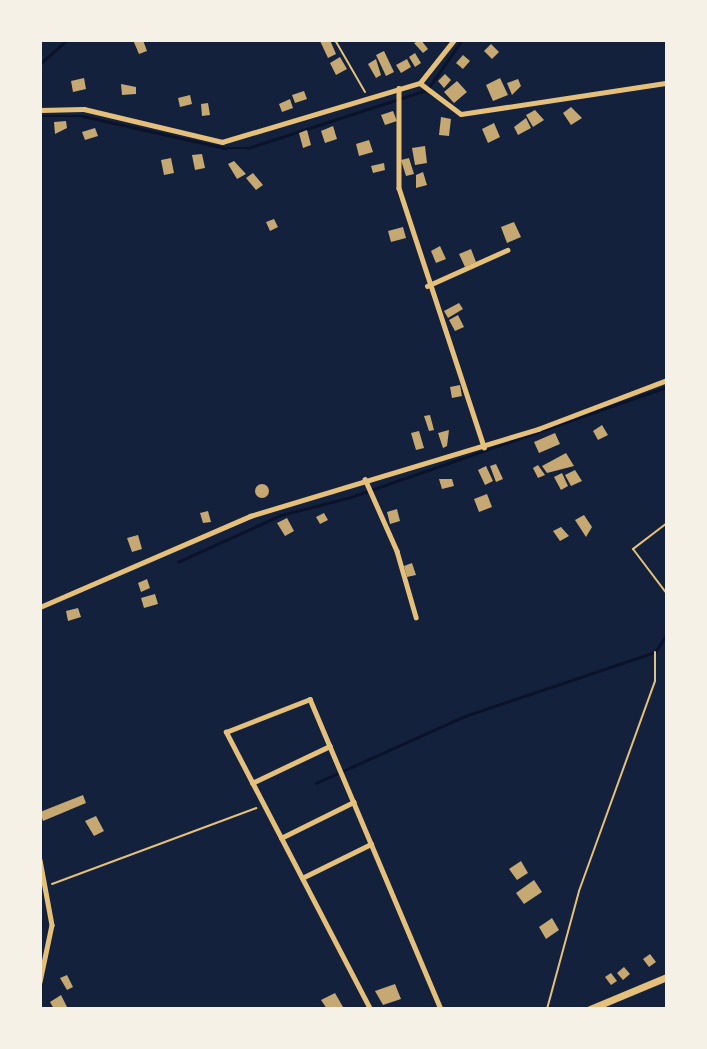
<!DOCTYPE html>
<style>
body{margin:0}
#map{position:relative;width:707px;height:1049px;overflow:hidden;background:#14213d;font-family:Karla,sans-serif}
div>[style]{position:absolute}
[style*='--x']{left:calc(var(--x)*1px);top:calc(var(--y)*1px);width:calc(var(--w)*1px);rotate:calc(var(--a)*1deg)}
.stream>*{height:2.5px;margin:-1.25px;padding:0 1.25px;transform-origin:1.25px;border-radius:1.25px;background:#0b132b}
.building>*{inset:0;background:#c6a872}
.round{border-radius:50%}
.path>*{height:2px;margin:-1px;padding:0 1px;transform-origin:1px;border-radius:1px;background:#e5c07b}
.minor>*{height:4.5px;margin:-2.25px;padding:0 2.25px;transform-origin:2.25px;border-radius:2.25px;background:#e5c07b}
.primary>*{height:7px;margin:-3.5px;padding:0 3.5px;transform-origin:3.5px;border-radius:3.5px;background:#e5c07b}
span{translate:-50% -50%;white-space:nowrap;text-align:center;line-height:1.15;-webkit-text-stroke:7px #f6f1e7;paint-order:stroke}
.frame{position:absolute;inset:0;border:42px solid #f6f1e7;pointer-events:none}
</style>
<div id="map">
<div class="stream">
<div style="--x:40;--y:64;--w:36;--a:-42"></div>
<div style="--x:40;--y:116;--w:43;--a:0"></div>
<div style="--x:83;--y:116;--w:146;--a:12.7"></div>
<div style="--x:225;--y:148;--w:23;--a:0"></div>
<div style="--x:248;--y:148;--w:188;--a:-18"></div>
<div style="--x:427;--y:90;--w:61;--a:-55"></div>
<div style="--x:178;--y:562;--w:113;--a:-24.5"></div>
<div style="--x:281;--y:515;--w:72;--a:-14.4"></div>
<div style="--x:351;--y:497;--w:335;--a:-19.2"></div>
<div style="--x:316;--y:783;--w:163;--a:-24.2"></div>
<div style="--x:465;--y:716;--w:200;--a:-18.6"></div>
<div style="--x:655;--y:652;--w:22;--a:-56"></div>
</div>
<div class="building">
<div style="clip-path:polygon(133px 40px,143px 40px,147px 51px,139px 54px)"></div>
<div style="clip-path:polygon(330px 40px,336px 54px,328px 58px,320px 41px)"></div>
<div style="clip-path:polygon(421px 40px,428px 49px,423px 53px,414px 43px)"></div>
<div style="clip-path:polygon(491px 44px,499px 52px,492px 59px,484px 51px)"></div>
<div style="clip-path:polygon(384px 51px,394px 72px,386px 76px,376px 55px)"></div>
<div style="clip-path:polygon(415px 53px,421px 63px,415px 67px,409px 57px)"></div>
<div style="clip-path:polygon(463px 55px,470px 61px,463px 69px,456px 63px)"></div>
<div style="clip-path:polygon(340px 57px,347px 69px,336px 75px,330px 63px)"></div>
<div style="clip-path:polygon(376px 59px,381px 75px,376px 78px,368px 64px)"></div>
<div style="clip-path:polygon(407px 59px,411px 67px,401px 73px,396px 65px)"></div>
<div style="clip-path:polygon(445px 74px,451px 80px,444px 88px,438px 81px)"></div>
<div style="clip-path:polygon(84px 78px,86px 89px,73px 92px,71px 81px)"></div>
<div style="clip-path:polygon(500px 78px,508px 95px,493px 101px,486px 85px)"></div>
<div style="clip-path:polygon(518px 79px,521px 86px,512px 95px,507px 83px)"></div>
<div style="clip-path:polygon(457px 81px,467px 92px,454px 103px,444px 92px)"></div>
<div style="clip-path:polygon(121px 84px,136px 87px,136px 94px,122px 95px)"></div>
<div style="clip-path:polygon(304px 91px,307px 99px,295px 103px,292px 95px)"></div>
<div style="clip-path:polygon(190px 95px,192px 104px,180px 107px,178px 98px)"></div>
<div style="clip-path:polygon(290px 99px,293px 108px,282px 112px,279px 104px)"></div>
<div style="clip-path:polygon(208px 103px,210px 115px,202px 116px,201px 104px)"></div>
<div style="clip-path:polygon(571px 107px,582px 118px,571px 125px,563px 113px)"></div>
<div style="clip-path:polygon(535px 110px,544px 120px,533px 127px,526px 115px)"></div>
<div style="clip-path:polygon(393px 111px,397px 121px,385px 125px,381px 115px)"></div>
<div style="clip-path:polygon(441px 117px,451px 119px,449px 136px,439px 135px)"></div>
<div style="clip-path:polygon(526px 118px,531px 128px,518px 135px,514px 127px)"></div>
<div style="clip-path:polygon(66px 121px,67px 128px,55px 134px,54px 122px)"></div>
<div style="clip-path:polygon(494px 123px,500px 137px,488px 143px,482px 129px)"></div>
<div style="clip-path:polygon(333px 126px,337px 139px,325px 143px,321px 131px)"></div>
<div style="clip-path:polygon(95px 128px,98px 136px,85px 140px,82px 132px)"></div>
<div style="clip-path:polygon(307px 130px,311px 145px,303px 148px,299px 133px)"></div>
<div style="clip-path:polygon(369px 140px,373px 152px,359px 156px,356px 144px)"></div>
<div style="clip-path:polygon(425px 146px,427px 163px,415px 165px,412px 148px)"></div>
<div style="clip-path:polygon(202px 154px,205px 168px,195px 170px,192px 155px)"></div>
<div style="clip-path:polygon(171px 158px,174px 173px,164px 175px,161px 160px)"></div>
<div style="clip-path:polygon(409px 158px,414px 174px,406px 176px,401px 160px)"></div>
<div style="clip-path:polygon(234px 161px,246px 174px,237px 179px,228px 164px)"></div>
<div style="clip-path:polygon(384px 163px,385px 170px,373px 173px,371px 166px)"></div>
<div style="clip-path:polygon(423px 172px,427px 185px,416px 188px,416px 175px)"></div>
<div style="clip-path:polygon(253px 173px,263px 185px,256px 190px,246px 178px)"></div>
<div style="clip-path:polygon(274px 219px,278px 227px,270px 231px,266px 222px)"></div>
<div style="clip-path:polygon(514px 222px,521px 237px,507px 243px,501px 227px)"></div>
<div style="clip-path:polygon(403px 227px,406px 238px,391px 242px,388px 231px)"></div>
<div style="clip-path:polygon(440px 246px,446px 259px,436px 263px,431px 251px)"></div>
<div style="clip-path:polygon(471px 249px,476px 262px,465px 267px,459px 254px)"></div>
<div style="clip-path:polygon(459px 303px,463px 309px,448px 318px,444px 311px)"></div>
<div style="clip-path:polygon(458px 315px,464px 327px,455px 331px,449px 320px)"></div>
<div style="clip-path:polygon(460px 385px,462px 396px,452px 398px,450px 387px)"></div>
<div style="clip-path:polygon(430px 415px,434px 430px,429px 431px,424px 416px)"></div>
<div style="clip-path:polygon(602px 425px,608px 435px,598px 440px,593px 431px)"></div>
<div style="clip-path:polygon(449px 430px,447px 446px,443px 448px,438px 433px)"></div>
<div style="clip-path:polygon(419px 431px,424px 448px,416px 450px,411px 433px)"></div>
<div style="clip-path:polygon(555px 433px,560px 444px,539px 453px,534px 442px)"></div>
<div style="clip-path:polygon(566px 453px,574px 466px,547px 473px,542px 466px)"></div>
<div style="clip-path:polygon(496px 464px,503px 479px,496px 482px,490px 466px)"></div>
<div style="clip-path:polygon(538px 465px,545px 475px,538px 478px,533px 468px)"></div>
<div style="clip-path:polygon(486px 466px,493px 481px,485px 485px,478px 470px)"></div>
<div style="clip-path:polygon(575px 470px,582px 481px,571px 486px,565px 475px)"></div>
<div style="clip-path:polygon(562px 473px,568px 486px,561px 490px,554px 477px)"></div>
<div style="clip-path:polygon(439px 479px,452px 479px,454px 486px,442px 489px)"></div>
<div class="round" style="left:255px;top:484px;width:14px;height:14px"></div>
<div style="clip-path:polygon(487px 494px,492px 507px,479px 512px,474px 499px)"></div>
<div style="clip-path:polygon(397px 509px,400px 521px,390px 524px,387px 512px)"></div>
<div style="clip-path:polygon(208px 511px,211px 522px,203px 523px,200px 513px)"></div>
<div style="clip-path:polygon(324px 513px,328px 520px,320px 524px,316px 517px)"></div>
<div style="clip-path:polygon(584px 515px,592px 527px,586px 537px,575px 520px)"></div>
<div style="clip-path:polygon(287px 518px,294px 531px,285px 536px,277px 523px)"></div>
<div style="clip-path:polygon(561px 527px,569px 536px,560px 541px,553px 531px)"></div>
<div style="clip-path:polygon(138px 535px,142px 549px,132px 552px,127px 538px)"></div>
<div style="clip-path:polygon(412px 563px,416px 575px,407px 577px,404px 566px)"></div>
<div style="clip-path:polygon(147px 579px,150px 588px,141px 592px,138px 583px)"></div>
<div style="clip-path:polygon(155px 594px,158px 604px,144px 608px,141px 598px)"></div>
<div style="clip-path:polygon(78px 608px,81px 617px,68px 621px,66px 611px)"></div>
<div style="clip-path:polygon(83px 795px,86px 803px,43px 821px,40px 812px)"></div>
<div style="clip-path:polygon(96px 816px,104px 831px,94px 836px,85px 821px)"></div>
<div style="clip-path:polygon(521px 861px,528px 873px,517px 880px,509px 869px)"></div>
<div style="clip-path:polygon(534px 880px,542px 892px,524px 904px,516px 893px)"></div>
<div style="clip-path:polygon(552px 918px,559px 930px,546px 939px,539px 927px)"></div>
<div style="clip-path:polygon(650px 954px,656px 962px,649px 967px,643px 959px)"></div>
<div style="clip-path:polygon(624px 967px,630px 974px,623px 980px,617px 973px)"></div>
<div style="clip-path:polygon(611px 973px,617px 981px,611px 985px,605px 977px)"></div>
<div style="clip-path:polygon(67px 975px,73px 987px,67px 990px,60px 978px)"></div>
<div style="clip-path:polygon(395px 984px,401px 999px,383px 1005px,375px 991px)"></div>
<div style="clip-path:polygon(335px 993px,343px 1007px,327px 1009px,321px 1000px)"></div>
<div style="clip-path:polygon(61px 995px,68px 1009px,54px 1009px,50px 1002px)"></div>
</div>
<div class="path">
<div style="--x:335;--y:40;--w:60;--a:60"></div>
<div style="--x:667;--y:523;--w:43;--a:142.6"></div>
<div style="--x:633;--y:549;--w:56;--a:52.9"></div>
<div style="--x:52;--y:884;--w:218;--a:-20.4"></div>
<div style="--x:547;--y:1009;--w:122;--a:-74.8"></div>
<div style="--x:579;--y:891;--w:223;--a:-70.1"></div>
<div style="--x:655;--y:681;--w:29;--a:-90"></div>
</div>
<div class="minor">
<div style="--x:420;--y:83;--w:51;--a:37.1"></div>
<div style="--x:461;--y:114;--w:208;--a:-8.6"></div>
<div style="--x:399;--y:88;--w:100;--a:90"></div>
<div style="--x:399;--y:188;--w:273;--a:71.8"></div>
<div style="--x:40;--y:110;--w:44;--a:-1.3"></div>
<div style="--x:84;--y:109;--w:142;--a:13.4"></div>
<div style="--x:222;--y:142;--w:207;--a:-16.6"></div>
<div style="--x:420;--y:83;--w:55;--a:-51.7"></div>
<div style="--x:427;--y:286;--w:88;--a:-24.2"></div>
<div style="--x:365;--y:479;--w:79;--a:66"></div>
<div style="--x:397;--y:551;--w:69;--a:73.9"></div>
<div style="--x:40;--y:607;--w:229;--a:-23.4"></div>
<div style="--x:250;--y:516;--w:301;--a:-16.8"></div>
<div style="--x:538;--y:429;--w:138;--a:-20.8"></div>
<div style="--x:252;--y:783;--w:86;--a:-25.4"></div>
<div style="--x:281;--y:838;--w:81;--a:-26.3"></div>
<div style="--x:40;--y:860;--w:66;--a:79.5"></div>
<div style="--x:52;--y:925;--w:58;--a:101.9"></div>
<div style="--x:302;--y:878;--w:77;--a:-26.2"></div>
<div style="--x:370;--y:1009;--w:312;--a:-117.5"></div>
<div style="--x:226;--y:732;--w:90;--a:-21.4"></div>
<div style="--x:310;--y:699;--w:337;--a:67.1"></div>
</div>
<div class="primary">
<div style="--x:590;--y:1009;--w:83;--a:-22.6"></div>
</div>
<div class="frame"></div>
</div>
